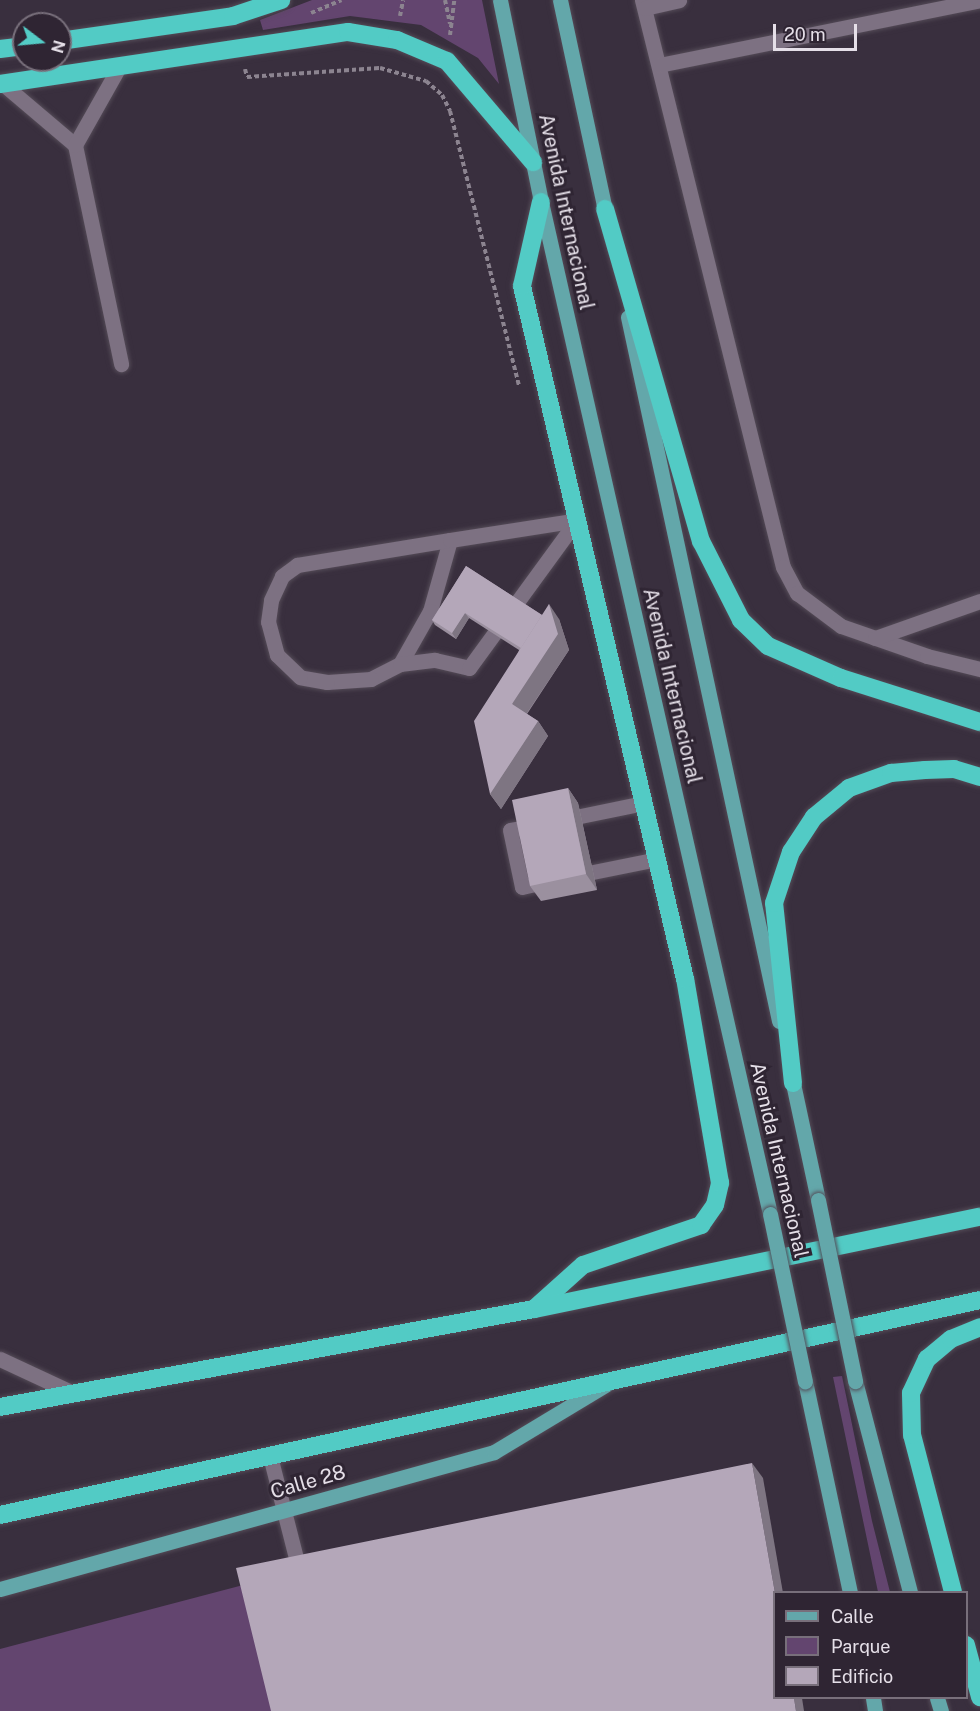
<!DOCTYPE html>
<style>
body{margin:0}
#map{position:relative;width:980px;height:1711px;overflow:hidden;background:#392f3e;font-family:"Public Sans",sans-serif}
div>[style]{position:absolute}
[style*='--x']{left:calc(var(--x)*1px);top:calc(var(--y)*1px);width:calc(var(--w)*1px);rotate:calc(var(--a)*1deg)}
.green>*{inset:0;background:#63456f}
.path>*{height:4px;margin-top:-2px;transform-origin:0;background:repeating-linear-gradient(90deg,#8c8490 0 4.5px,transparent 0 7.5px)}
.roads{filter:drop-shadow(0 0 2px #544b57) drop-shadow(0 0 2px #544b57)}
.minor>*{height:15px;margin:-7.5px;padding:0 7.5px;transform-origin:7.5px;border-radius:7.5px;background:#7d7182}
.major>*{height:15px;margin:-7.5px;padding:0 7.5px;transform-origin:7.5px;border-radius:7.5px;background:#63a7aa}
.highway>*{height:18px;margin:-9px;padding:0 9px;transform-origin:9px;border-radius:9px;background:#52cbc5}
.bridges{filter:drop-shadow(0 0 2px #544b57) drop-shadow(0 0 2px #544b57)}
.major-bridge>*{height:15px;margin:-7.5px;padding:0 7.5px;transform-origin:7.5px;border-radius:7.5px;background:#63a7aa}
.wall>*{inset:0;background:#9b909f}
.shaded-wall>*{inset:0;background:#7e7582}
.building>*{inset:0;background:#b4a7b9}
span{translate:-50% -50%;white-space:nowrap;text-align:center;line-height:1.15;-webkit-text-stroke:6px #2f2533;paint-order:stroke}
.street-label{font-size:20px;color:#e5dfe8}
.legend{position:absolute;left:773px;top:1591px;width:195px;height:108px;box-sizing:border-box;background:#2f2533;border:2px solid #786f7b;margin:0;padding:8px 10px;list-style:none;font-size:18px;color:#e5dfe8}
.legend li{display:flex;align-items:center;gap:12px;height:30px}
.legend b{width:30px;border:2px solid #786f7b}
.north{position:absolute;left:12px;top:12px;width:60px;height:60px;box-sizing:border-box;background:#2f2533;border:2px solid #786f7b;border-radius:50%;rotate:106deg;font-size:16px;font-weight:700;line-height:24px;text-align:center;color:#e5dfe8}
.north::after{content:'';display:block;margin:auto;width:21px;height:27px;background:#54cdc7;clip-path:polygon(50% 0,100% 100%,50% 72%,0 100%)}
.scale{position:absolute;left:773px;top:24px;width:84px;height:27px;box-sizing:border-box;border:3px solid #e5dfe8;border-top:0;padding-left:8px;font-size:18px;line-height:21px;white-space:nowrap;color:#e5dfe8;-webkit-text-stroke:4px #2f2533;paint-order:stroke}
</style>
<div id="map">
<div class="green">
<div style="clip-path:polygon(312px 0,482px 0,499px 84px,478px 58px,421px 25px,350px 16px,263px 30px,260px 20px)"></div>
<div style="clip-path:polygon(842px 1376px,872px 1521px,890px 1592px,878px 1592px,833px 1377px)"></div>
<div style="clip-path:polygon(247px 1584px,278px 1711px,0 1711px,0 1649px)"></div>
</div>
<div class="path">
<div style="--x:445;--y:0;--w:24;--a:78"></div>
<div style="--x:311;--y:13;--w:33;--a:-23"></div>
<div style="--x:400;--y:16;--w:16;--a:-79"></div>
<div style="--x:450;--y:35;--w:35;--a:-83"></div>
<div style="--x:245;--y:69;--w:8;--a:76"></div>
<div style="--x:247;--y:77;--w:133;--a:-3.9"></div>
<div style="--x:380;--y:68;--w:48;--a:15.8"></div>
<div style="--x:426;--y:81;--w:21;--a:41"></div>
<div style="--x:442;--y:95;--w:18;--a:63"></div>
<div style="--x:450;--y:111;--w:283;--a:75.9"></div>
</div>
<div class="roads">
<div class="minor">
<div style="--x:642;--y:0;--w:584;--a:76.04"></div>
<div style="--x:783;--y:567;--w:30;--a:62"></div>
<div style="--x:797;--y:593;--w:55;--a:36.9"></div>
<div style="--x:841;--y:626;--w:91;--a:19.2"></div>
<div style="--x:927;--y:656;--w:55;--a:13.8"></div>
<div style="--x:645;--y:8;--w:35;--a:-13"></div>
<div style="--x:659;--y:65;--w:328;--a:-11.4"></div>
<div style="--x:3;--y:84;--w:94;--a:40.3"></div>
<div style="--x:75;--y:145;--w:224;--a:78.1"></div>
<div style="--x:75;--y:145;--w:90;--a:-60.6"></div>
<div style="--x:450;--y:540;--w:74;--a:105.7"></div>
<div style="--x:430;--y:611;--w:61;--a:119.5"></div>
<div style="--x:400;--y:664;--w:33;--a:153"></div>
<div style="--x:371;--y:679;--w:44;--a:176.1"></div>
<div style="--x:327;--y:682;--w:27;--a:-170"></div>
<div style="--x:300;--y:677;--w:32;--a:-136"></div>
<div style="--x:277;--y:655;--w:34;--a:-105"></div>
<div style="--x:268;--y:622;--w:22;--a:-82"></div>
<div style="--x:271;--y:600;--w:26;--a:-65"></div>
<div style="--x:282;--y:576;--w:19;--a:-36"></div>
<div style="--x:297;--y:565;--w:155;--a:-9.3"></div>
<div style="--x:450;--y:540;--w:129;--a:-8.9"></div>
<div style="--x:875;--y:638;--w:111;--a:-19.4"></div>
<div style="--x:400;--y:664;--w:35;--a:-7"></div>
<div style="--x:435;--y:660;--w:35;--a:13"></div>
<div style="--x:469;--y:668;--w:183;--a:-53.9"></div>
<div style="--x:561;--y:820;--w:85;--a:-11.6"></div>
<div style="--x:538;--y:825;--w:28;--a:170"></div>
<div style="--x:510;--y:830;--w:58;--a:78.1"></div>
<div style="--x:522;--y:887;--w:28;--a:-13"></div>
<div style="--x:573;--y:876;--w:86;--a:-11.4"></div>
<div style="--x:0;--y:1359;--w:81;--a:25"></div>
<div style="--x:270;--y:1456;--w:122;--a:75.7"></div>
</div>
<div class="major">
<div style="--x:500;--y:0;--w:206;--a:78.5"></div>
<div style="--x:541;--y:202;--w:1038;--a:77.25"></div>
<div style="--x:560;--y:0;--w:225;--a:77.9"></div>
<div style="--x:628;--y:317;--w:720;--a:77.89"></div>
<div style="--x:791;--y:1074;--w:129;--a:77.9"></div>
<div style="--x:805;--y:1381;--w:216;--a:78"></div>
<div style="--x:855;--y:1381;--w:218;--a:75.4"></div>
<div style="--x:0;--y:1589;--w:513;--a:-15.5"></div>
<div style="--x:494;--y:1452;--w:130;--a:-31.1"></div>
<div style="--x:873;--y:1698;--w:13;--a:81"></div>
<div style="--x:937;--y:1698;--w:14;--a:73"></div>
</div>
<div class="highway">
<div style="--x:60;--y:41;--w:175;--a:-8.2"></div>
<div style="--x:233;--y:16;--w:51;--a:-18.4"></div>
<div style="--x:0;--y:49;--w:24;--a:-7"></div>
<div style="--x:0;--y:84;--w:352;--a:-8.5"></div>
<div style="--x:348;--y:32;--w:50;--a:9.3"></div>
<div style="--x:397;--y:40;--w:54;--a:22.8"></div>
<div style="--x:447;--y:61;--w:133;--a:49.6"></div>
<div style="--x:605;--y:209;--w:346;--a:73.9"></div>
<div style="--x:701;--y:541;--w:89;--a:63.1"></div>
<div style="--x:741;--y:620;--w:37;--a:44"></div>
<div style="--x:768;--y:646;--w:80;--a:23.7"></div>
<div style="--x:841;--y:678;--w:146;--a:17.6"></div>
<div style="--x:793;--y:1083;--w:181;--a:-96"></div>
<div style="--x:774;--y:903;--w:54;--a:-71.6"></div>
<div style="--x:791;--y:852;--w:42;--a:-56.7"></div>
<div style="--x:814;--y:817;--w:45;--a:-39.6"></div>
<div style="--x:849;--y:788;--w:45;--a:-19.7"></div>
<div style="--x:891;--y:773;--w:34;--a:-5"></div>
<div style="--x:925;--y:770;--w:29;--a:-2"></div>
<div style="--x:954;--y:769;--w:27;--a:17"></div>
<div style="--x:534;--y:1309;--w:66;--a:-41.9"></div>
<div style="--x:583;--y:1265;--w:125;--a:-18.7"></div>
<div style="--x:701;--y:1225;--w:24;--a:-55"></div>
<div style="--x:715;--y:1205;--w:23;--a:-77"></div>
<div style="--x:720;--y:1183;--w:207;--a:-99.7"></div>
<div style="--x:685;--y:979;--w:712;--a:-103.24"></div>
<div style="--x:522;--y:286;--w:86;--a:-77.3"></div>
<div style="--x:0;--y:1407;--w:543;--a:-10.4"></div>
<div style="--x:534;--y:1309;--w:455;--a:-11.7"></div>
<div style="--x:0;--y:1515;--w:1003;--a:-12.37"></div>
<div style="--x:953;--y:1592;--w:162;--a:-104.6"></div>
<div style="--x:912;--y:1435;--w:42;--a:-91.4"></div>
<div style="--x:911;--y:1393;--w:38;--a:-65"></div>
<div style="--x:927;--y:1359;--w:31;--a:-40"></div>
<div style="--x:951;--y:1339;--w:31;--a:-22"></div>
<div style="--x:966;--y:1645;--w:54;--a:74.9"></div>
</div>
</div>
<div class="bridges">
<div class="major-bridge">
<div style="--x:818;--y:1200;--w:185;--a:78.4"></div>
<div style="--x:770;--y:1214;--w:171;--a:78.2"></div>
</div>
</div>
<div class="wall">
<div style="clip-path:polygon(466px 566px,542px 615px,559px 619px,569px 650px,527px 714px,538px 721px,548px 736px,501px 809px,490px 794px,519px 650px,469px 618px,456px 639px,435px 625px,432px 620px)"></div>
<div style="clip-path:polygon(568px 788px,578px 803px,597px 890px,541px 901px,530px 886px)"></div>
</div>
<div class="shaded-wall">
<div style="clip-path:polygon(549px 604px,559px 619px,569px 650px,523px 719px,512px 704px)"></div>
<div style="clip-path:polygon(465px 613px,469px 618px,456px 639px,452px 633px)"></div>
<div style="clip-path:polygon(538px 721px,548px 736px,501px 809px,490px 794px)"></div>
<div style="clip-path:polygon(568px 788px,578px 803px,597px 890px,586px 874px)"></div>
<div style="clip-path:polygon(752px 1463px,763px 1478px,783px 1593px,775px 1593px)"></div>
<div style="clip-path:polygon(794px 1698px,802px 1698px,804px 1711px,796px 1711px)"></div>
</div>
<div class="building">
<div style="clip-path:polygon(466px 566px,542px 615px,521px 648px,465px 613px,452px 633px,432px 620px)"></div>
<div style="clip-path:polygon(549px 604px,558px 634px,512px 704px,538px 721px,490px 794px,474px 721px)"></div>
<div style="clip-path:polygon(568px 788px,586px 874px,530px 886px,512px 800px)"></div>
<div style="clip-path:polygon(752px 1463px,775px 1593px,774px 1698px,794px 1698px,796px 1711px,271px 1711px,236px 1568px)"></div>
</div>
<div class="street-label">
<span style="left:566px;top:212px;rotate:78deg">Avenida Internacional</span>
<span style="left:672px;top:686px;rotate:77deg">Avenida Internacional</span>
<span style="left:779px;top:1160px;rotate:77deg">Avenida Internacional</span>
<span style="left:308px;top:1482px;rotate:-16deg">Calle 28</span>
</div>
<ul class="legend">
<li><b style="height:8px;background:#63a7aa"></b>Calle</li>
<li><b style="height:16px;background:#63456f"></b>Parque</li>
<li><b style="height:16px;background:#b4a7b9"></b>Edificio</li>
</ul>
<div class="north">N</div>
<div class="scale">20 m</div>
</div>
